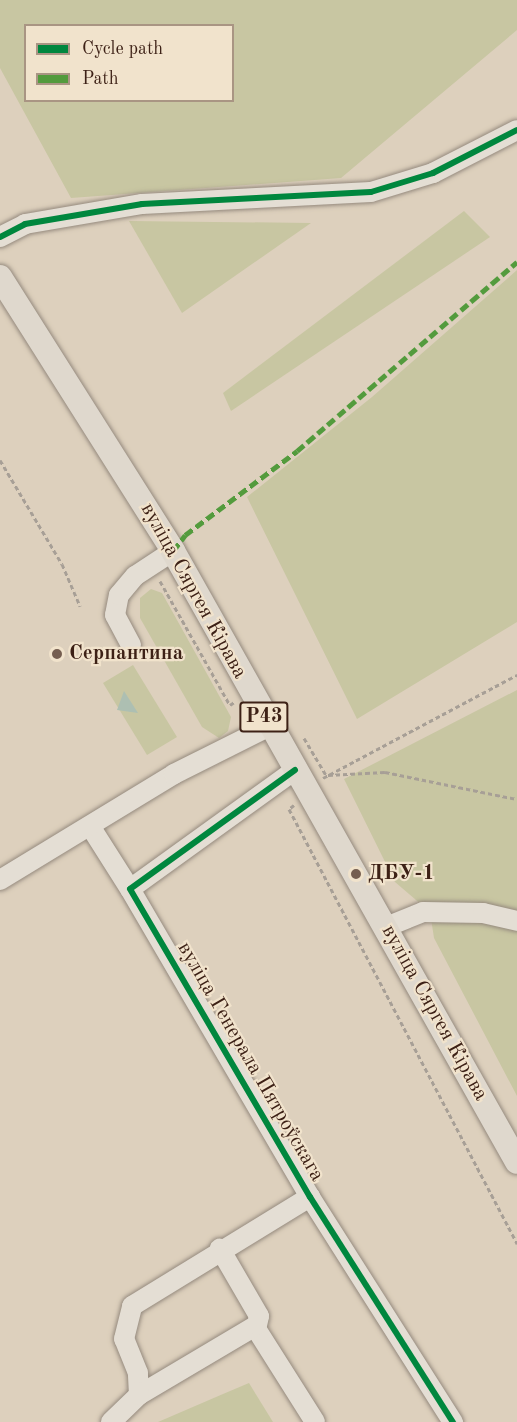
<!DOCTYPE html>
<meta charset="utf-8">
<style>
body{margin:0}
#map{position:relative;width:517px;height:1422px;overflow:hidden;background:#ddd0bd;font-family:"Old Standard TT",serif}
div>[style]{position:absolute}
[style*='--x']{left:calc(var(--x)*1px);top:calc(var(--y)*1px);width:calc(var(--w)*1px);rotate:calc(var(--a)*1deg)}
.green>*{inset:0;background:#c8c6a2}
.water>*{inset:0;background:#adbfb2}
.path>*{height:3px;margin-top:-1.5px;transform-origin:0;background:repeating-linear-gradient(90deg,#a79f96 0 4.5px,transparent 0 7.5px)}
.roads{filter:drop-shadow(0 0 2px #958a7e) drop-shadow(0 0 2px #958a7e)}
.minor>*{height:20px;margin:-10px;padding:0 10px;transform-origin:10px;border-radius:10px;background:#e4ded4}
.major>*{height:24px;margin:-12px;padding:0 12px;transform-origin:12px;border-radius:12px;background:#dfd8cd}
.quiet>*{height:4.5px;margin-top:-2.25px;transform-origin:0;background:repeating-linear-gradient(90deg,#539b3d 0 9px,transparent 0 13.5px)}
.cycleway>*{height:6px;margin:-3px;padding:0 3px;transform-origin:3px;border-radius:3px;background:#00873e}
.dots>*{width:16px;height:16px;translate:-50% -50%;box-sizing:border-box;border:3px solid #f1e3cc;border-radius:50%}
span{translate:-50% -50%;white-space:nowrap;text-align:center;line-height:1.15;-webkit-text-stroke:4.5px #f1e3cc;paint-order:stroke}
.shield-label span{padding:2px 4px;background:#f1e3cc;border:2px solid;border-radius:4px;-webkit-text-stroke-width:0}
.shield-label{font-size:20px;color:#3d2116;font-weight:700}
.street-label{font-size:21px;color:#3d2116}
.poi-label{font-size:21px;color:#3d2116;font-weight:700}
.left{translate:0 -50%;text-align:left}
.legend{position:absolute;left:24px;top:24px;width:210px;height:78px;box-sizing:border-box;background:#f1e3cc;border:2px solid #a99583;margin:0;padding:8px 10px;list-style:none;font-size:18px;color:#3d2116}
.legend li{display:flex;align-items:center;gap:12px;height:30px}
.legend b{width:30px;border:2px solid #a99583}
</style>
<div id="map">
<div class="green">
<div style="clip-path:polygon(evenodd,0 0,517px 0,517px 30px,341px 178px,71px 198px,0 68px,0 0,26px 26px,232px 26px,232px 100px,26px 100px,26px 26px)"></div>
<div style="clip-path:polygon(464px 211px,490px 237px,231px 411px,223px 393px)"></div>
<div style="clip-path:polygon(129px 221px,311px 223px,182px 313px)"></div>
<div style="clip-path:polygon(517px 270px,517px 622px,357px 719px,247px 497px,372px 397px)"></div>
<div style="clip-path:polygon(151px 589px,162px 593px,231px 717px,228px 731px,219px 738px,202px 727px,140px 618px,140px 598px)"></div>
<div style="clip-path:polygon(133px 665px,177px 737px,147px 755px,103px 683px)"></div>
<div style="clip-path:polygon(517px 690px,517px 1096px,434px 938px,430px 912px,395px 882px,344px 779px)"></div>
<div style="clip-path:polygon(249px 1383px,273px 1422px,158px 1422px,223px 1394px)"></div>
</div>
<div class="water">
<div style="clip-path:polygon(124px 691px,138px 713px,117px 710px)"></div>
</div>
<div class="path">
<div style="--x:0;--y:460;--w:121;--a:59.2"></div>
<div style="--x:62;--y:564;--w:46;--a:66.8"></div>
<div style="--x:160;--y:581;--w:142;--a:60.6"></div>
<div style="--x:230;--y:705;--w:7;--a:-34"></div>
<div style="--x:304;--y:738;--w:43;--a:59.3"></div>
<div style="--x:328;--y:775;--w:57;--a:-3"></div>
<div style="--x:385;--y:772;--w:135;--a:11.6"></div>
<div style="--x:323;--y:778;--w:220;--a:-28"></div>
<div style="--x:294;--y:805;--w:6;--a:141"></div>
<div style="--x:289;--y:809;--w:491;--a:62.3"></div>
</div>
<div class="roads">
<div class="minor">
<div style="--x:0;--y:237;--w:28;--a:-27"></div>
<div style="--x:25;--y:224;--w:119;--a:-9.7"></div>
<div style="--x:142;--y:204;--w:229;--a:-3"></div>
<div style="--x:371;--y:192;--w:65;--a:-17"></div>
<div style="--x:433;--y:173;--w:94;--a:-27.1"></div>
<div style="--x:131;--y:645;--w:34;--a:-118"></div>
<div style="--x:115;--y:615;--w:20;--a:-79"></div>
<div style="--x:119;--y:595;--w:25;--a:-50"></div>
<div style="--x:135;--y:576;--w:45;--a:-33.3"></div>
<div style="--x:295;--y:770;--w:203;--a:144.2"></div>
<div style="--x:130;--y:889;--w:357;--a:59.7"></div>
<div style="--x:310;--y:1197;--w:267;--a:57.6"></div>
<div style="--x:90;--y:826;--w:75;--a:57.6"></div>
<div style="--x:0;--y:880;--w:204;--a:-31.3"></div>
<div style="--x:174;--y:774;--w:107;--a:-26.6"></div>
<div style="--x:386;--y:927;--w:40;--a:-22"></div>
<div style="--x:423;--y:912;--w:60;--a:1"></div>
<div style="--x:483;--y:913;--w:35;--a:13"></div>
<div style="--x:255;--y:1327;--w:112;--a:57.7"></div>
<div style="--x:139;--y:1395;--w:137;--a:-30.7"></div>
<div style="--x:257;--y:1325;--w:9;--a:-77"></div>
<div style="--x:259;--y:1316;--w:78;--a:-120.2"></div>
<div style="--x:111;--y:1422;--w:39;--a:-44"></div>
<div style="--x:139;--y:1395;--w:22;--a:-93"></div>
<div style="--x:138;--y:1373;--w:37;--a:-112"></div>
<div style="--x:124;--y:1339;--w:34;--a:-76"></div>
<div style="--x:132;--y:1306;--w:209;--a:-31.5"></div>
</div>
<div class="major">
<div style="--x:0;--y:277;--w:324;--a:57.7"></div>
<div style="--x:173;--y:551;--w:701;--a:60.62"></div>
</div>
</div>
<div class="quiet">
<div style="--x:173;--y:551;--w:20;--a:-53"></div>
<div style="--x:185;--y:535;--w:140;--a:-36.9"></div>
<div style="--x:297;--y:451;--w:290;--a:-40.7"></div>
</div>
<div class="cycleway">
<div style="--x:0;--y:237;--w:28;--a:-27"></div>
<div style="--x:25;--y:224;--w:119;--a:-9.7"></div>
<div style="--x:142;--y:204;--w:229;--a:-3"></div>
<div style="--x:371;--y:192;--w:65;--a:-17"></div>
<div style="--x:433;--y:173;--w:94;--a:-27.1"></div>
<div style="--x:295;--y:770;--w:203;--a:144.2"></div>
<div style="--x:130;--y:889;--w:357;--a:59.7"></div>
<div style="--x:310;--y:1197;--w:267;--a:57.6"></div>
</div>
<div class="dots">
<div style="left:57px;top:654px;background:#755e50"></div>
<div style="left:356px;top:874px;background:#755e50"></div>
</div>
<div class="shield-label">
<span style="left:264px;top:717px">Р43</span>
</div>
<div class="street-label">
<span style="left:193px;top:591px;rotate:61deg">вуліца Сяргея Кірава</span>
<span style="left:434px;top:1013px;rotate:61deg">вуліца Сяргея Кірава</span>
<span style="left:250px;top:1062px;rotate:60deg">вуліца Генерала Пятроўскага</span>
</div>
<div class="poi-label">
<span class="left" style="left:69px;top:654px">Серпантина</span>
<span class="left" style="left:368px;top:874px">ДБУ-1</span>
</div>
<ul class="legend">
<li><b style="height:8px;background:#00873e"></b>Cycle path</li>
<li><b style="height:8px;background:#539b3d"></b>Path</li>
</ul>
</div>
